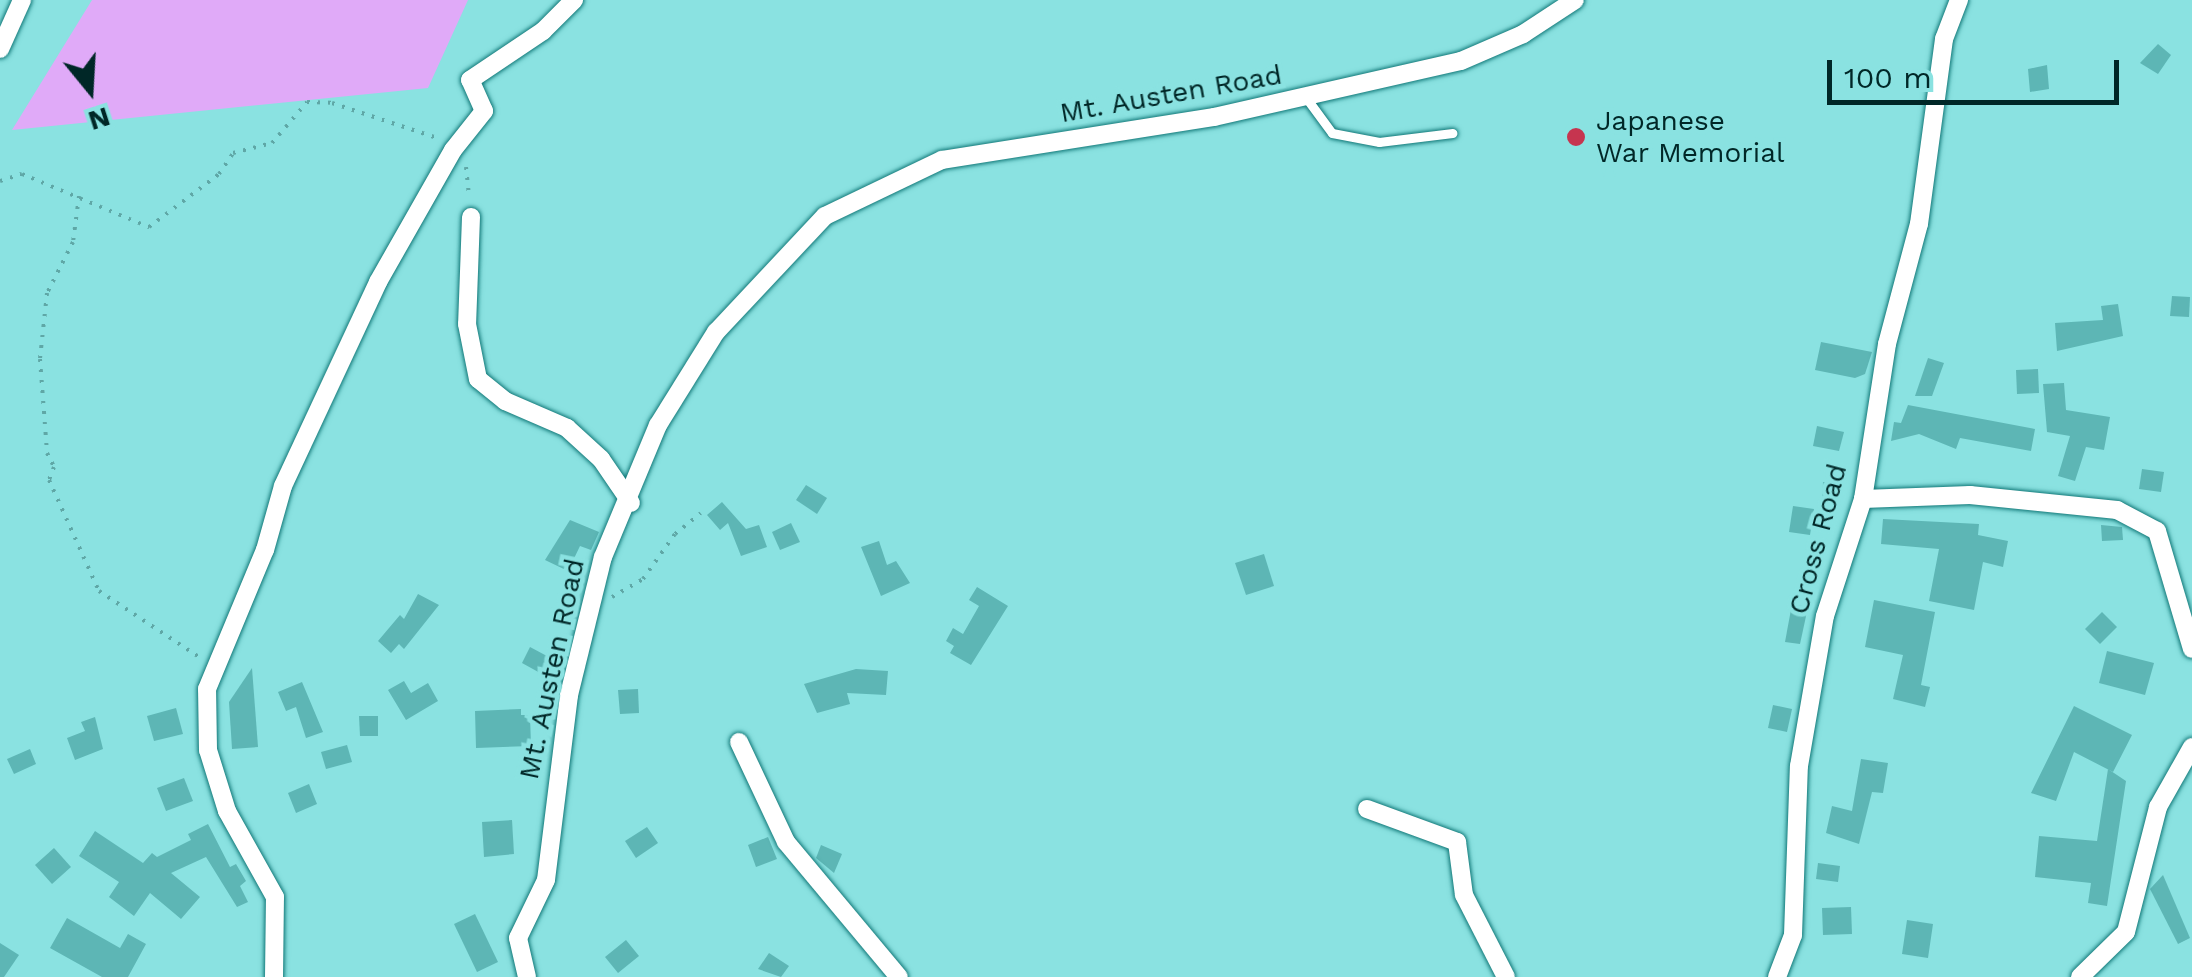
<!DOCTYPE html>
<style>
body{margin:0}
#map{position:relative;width:2192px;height:977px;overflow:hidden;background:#8ae2e1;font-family:"Work Sans",sans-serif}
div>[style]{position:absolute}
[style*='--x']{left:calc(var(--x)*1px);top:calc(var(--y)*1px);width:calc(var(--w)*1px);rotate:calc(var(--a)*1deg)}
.green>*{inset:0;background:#e0aaf8}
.building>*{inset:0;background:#5db6b5}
.path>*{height:4px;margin-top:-2px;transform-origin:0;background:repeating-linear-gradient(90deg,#5fa7a6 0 2.5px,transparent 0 10.5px)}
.roads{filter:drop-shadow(0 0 2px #117878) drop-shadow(0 0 2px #117878)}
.service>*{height:9px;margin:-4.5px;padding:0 4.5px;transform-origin:4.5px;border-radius:4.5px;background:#fff}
.minor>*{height:18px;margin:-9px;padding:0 9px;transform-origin:9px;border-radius:9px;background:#fff}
.dots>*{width:28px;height:28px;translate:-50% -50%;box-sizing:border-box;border:5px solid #8ae2e1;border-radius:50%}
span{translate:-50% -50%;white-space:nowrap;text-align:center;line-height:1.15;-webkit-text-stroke:9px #8ae2e1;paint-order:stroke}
.street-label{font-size:28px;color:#002727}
.poi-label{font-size:28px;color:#002727}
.left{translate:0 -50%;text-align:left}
.north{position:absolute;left:40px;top:40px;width:100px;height:100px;-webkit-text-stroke:8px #8ae2e1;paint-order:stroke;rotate:162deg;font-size:28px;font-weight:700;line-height:40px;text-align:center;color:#002727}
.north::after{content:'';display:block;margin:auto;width:35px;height:45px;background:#002727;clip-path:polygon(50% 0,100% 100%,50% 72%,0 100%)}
.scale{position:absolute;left:1827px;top:60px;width:292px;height:45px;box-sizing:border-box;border:5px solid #002727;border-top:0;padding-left:12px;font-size:30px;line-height:35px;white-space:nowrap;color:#002727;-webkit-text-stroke:8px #8ae2e1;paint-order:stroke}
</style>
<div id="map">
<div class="green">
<div style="clip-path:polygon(92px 0,468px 0,428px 88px,12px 130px)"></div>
</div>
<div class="building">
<div style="clip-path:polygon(2158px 44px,2171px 55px,2158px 74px,2140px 63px)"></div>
<div style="clip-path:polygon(2047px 65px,2049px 89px,2030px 92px,2028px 69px)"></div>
<div style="clip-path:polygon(2172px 296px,2190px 297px,2189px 317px,2170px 316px)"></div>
<div style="clip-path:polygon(2118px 304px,2123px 336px,2057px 351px,2055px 323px,2103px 320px,2101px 306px)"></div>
<div style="clip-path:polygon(1821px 342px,1872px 352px,1865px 374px,1855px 378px,1815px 370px)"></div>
<div style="clip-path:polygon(1928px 358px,1944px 363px,1932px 396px,1915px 396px)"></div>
<div style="clip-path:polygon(2038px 369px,2039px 393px,2017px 394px,2016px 370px)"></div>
<div style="clip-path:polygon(2064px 383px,2066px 410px,2110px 417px,2104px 450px,2086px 447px,2075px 481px,2058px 476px,2070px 436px,2047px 432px,2043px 384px)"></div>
<div style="clip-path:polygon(1908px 405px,2035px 429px,2031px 451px,1960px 438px,1956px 449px,1919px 434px,1891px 441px,1894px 422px,1901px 423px)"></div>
<div style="clip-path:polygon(1817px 426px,1844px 432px,1839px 451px,1813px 446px)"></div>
<div style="clip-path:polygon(2142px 469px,2164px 472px,2161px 492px,2139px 489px)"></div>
<div style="clip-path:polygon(1823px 482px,1839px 482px,1838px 506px,1822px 505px)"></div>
<div style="clip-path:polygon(806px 485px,827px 498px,817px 514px,796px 500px)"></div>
<div style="clip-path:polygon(722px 502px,746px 529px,759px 525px,767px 547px,741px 556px,728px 523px,720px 530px,707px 515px)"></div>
<div style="clip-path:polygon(1793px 506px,1814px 509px,1810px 535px,1789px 532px)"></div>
<div style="clip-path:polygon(1883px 519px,1979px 524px,1978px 535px,2008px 541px,2003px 567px,1983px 562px,1974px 610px,1929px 601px,1939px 549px,1881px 544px)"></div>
<div style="clip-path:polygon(570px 520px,599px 532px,591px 550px,580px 546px,568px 571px,545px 560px)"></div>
<div style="clip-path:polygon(791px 523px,800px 542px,780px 550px,772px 532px)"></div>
<div style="clip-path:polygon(2101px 525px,2122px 527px,2123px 540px,2102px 541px)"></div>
<div style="clip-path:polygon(879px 541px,887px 565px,896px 561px,910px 583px,881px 596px,861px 547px)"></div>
<div style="clip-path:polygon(1264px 554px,1274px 586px,1246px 595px,1235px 563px)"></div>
<div style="clip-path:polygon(977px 587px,1008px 606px,971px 665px,950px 653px,954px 646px,946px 641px,953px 628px,963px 634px,979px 606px,969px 600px)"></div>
<div style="clip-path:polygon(418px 594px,439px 605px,404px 649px,399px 644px,391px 653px,378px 641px,400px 615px,404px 619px)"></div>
<div style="clip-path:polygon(1874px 600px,1935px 612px,1921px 685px,1930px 687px,1925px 707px,1893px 699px,1903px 655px,1865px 647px)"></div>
<div style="clip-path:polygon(1792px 604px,1808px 607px,1800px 644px,1785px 642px)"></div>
<div style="clip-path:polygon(2102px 612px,2117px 627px,2100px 644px,2085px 629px)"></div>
<div style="clip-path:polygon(530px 647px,560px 663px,551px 679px,522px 663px)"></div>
<div style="clip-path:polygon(2107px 651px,2154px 663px,2145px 695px,2099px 683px)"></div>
<div style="clip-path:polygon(252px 668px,258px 747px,232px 749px,229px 702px)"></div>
<div style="clip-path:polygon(856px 669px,888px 671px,886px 695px,847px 693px,850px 704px,817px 713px,804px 684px)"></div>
<div style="clip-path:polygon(404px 681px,411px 693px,428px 683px,438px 701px,406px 720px,388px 690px)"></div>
<div style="clip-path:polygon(302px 682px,323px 732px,306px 738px,296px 707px,286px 711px,278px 692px)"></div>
<div style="clip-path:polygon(638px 689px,639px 713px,620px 714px,618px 690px)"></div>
<div style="clip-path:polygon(1773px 705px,1792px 709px,1787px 732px,1768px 728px)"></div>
<div style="clip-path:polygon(2074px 706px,2132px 735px,2113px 772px,2074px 752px,2056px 801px,2031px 793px)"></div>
<div style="clip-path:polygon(176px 708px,183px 734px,154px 741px,147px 716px)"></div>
<div style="clip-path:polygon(521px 709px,521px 715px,530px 715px,531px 746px,476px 748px,475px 711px)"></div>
<div style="clip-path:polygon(359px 716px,378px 716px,378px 736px,360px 736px)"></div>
<div style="clip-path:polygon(95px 717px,103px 749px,75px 760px,67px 738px,85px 731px,81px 722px)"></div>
<div style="clip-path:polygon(347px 745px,352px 762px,326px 769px,321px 752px)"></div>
<div style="clip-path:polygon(30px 749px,36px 764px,14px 774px,7px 759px)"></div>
<div style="clip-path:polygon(1861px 759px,1888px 763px,1883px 793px,1872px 792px,1859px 844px,1826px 833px,1832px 806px,1852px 811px)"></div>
<div style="clip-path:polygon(2108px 769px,2126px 781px,2107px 906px,2088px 903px,2091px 883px,2035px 877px,2039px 836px,2097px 841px)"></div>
<div style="clip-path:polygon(184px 778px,193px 801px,166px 811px,157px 788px)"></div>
<div style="clip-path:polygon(309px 784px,317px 804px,296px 813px,288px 793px)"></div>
<div style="clip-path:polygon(512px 820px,514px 854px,484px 857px,482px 822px)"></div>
<div style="clip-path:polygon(208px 824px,230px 867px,236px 864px,246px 881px,240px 886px,248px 902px,237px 907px,206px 857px,171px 873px,200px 897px,181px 919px,150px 893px,134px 916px,109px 897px,119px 882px,79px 856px,95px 831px,143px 863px,152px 853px,157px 857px,191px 840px,188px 834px)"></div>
<div style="clip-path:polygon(647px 827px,658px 843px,636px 858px,625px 841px)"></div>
<div style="clip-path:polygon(768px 837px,777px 859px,756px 867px,748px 845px)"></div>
<div style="clip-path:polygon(821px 845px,842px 854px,834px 873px,816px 858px)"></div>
<div style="clip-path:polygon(54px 848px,71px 867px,52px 884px,35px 865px)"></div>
<div style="clip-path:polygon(1818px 863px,1840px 866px,1838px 882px,1816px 879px)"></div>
<div style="clip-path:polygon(2163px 875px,2190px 938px,2178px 944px,2150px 889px)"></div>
<div style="clip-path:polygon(1851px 907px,1852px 934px,1823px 935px,1822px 908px)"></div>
<div style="clip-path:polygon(475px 914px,498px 962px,477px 972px,454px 924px)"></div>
<div style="clip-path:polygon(67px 918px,120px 948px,128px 934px,146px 944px,128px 977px,102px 977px,50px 948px)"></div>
<div style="clip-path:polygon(1907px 920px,1933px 924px,1928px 958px,1902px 954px)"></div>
<div style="clip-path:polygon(626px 940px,639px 956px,618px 973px,605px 957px)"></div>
<div style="clip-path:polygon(0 943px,19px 955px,4px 977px,0 977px)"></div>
<div style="clip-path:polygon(769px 953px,789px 966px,781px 977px,758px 969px)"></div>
</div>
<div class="path">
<div style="--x:466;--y:167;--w:31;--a:84"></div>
<div style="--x:0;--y:181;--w:23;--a:-18"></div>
<div style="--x:22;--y:174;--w:138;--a:22.7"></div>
<div style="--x:149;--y:227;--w:88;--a:-37.1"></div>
<div style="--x:219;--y:174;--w:25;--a:-56"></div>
<div style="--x:233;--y:153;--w:40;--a:-14.4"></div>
<div style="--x:272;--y:143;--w:54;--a:-49.5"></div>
<div style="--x:307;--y:102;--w:25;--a:2"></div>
<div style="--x:332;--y:103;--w:114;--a:18.4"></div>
<div style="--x:79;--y:196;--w:46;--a:97.4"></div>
<div style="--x:73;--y:242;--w:57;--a:117"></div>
<div style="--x:47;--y:293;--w:66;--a:96.1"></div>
<div style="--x:40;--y:359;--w:94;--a:85.7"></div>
<div style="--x:47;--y:453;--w:16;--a:63"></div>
<div style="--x:54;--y:467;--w:14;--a:111"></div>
<div style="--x:49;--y:480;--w:122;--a:65.8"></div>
<div style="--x:99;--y:591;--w:120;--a:33.4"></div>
<div style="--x:612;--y:597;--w:36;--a:-30"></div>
<div style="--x:643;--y:579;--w:55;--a:-54.6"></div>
<div style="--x:675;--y:534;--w:33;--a:-39"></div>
</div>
<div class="roads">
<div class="service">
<div style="--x:1307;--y:99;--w:42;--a:53.7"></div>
<div style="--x:1332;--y:133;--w:48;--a:10.8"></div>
<div style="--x:1379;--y:142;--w:74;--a:-7"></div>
</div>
<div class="minor">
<div style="--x:0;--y:49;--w:54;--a:-65.8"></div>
<div style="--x:471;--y:217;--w:107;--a:92.1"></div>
<div style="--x:467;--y:324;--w:56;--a:78.7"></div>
<div style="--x:478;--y:379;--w:35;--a:39"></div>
<div style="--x:505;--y:401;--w:68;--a:23.5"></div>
<div style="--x:567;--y:428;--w:46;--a:42.4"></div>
<div style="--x:601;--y:459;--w:53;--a:55.7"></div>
<div style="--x:1863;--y:499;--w:107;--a:-2.1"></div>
<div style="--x:1970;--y:495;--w:148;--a:5.8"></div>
<div style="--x:2117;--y:510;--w:45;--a:27.7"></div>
<div style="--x:2157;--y:531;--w:123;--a:73.5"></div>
<div style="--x:739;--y:742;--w:110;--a:64.8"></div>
<div style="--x:786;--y:842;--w:176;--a:50.1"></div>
<div style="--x:1367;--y:809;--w:96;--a:20.1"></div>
<div style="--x:1457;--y:842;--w:53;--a:82.5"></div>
<div style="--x:1464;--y:895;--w:92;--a:62.9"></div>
<div style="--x:274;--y:977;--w:80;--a:-89.3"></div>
<div style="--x:275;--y:897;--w:98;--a:-119.2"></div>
<div style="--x:227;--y:811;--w:64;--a:-107.3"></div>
<div style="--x:208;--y:750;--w:61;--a:-90.9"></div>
<div style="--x:207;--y:689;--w:151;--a:-67.4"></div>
<div style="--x:265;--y:550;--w:66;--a:-74.3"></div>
<div style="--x:283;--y:486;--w:225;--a:-65"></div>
<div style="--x:378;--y:282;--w:152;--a:-60.4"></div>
<div style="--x:453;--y:150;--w:50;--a:-51.5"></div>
<div style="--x:484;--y:111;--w:34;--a:-114"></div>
<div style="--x:470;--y:80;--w:88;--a:-33.9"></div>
<div style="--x:543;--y:31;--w:44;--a:-45"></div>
<div style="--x:527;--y:977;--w:40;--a:-103"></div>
<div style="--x:518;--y:938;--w:64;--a:-64.2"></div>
<div style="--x:546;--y:880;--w:186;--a:-82.9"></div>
<div style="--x:569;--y:695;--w:142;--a:-76.2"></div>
<div style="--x:603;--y:557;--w:143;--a:-67.4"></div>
<div style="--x:658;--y:425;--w:110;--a:-58.1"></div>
<div style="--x:716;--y:332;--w:159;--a:-46.8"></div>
<div style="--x:825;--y:216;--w:130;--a:-25.6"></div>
<div style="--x:942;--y:160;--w:275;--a:-9"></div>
<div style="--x:1214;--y:117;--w:253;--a:-12.8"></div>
<div style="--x:1461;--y:61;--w:68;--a:-23.5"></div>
<div style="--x:1523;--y:34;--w:62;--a:-33.2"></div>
<div style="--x:1777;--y:977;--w:45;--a:-69.1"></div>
<div style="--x:1793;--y:935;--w:169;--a:-88"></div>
<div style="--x:1799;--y:766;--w:152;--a:-80.2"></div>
<div style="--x:1825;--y:616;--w:123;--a:-72"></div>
<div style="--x:1863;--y:499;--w:157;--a:-81.2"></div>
<div style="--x:1887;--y:344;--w:124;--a:-75.1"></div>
<div style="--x:1919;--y:224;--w:187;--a:-82.3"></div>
<div style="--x:1944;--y:39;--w:42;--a:-69"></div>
<div style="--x:2080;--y:977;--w:64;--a:-44.4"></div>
<div style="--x:2126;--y:932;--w:129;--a:-75.6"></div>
<div style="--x:2158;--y:807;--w:69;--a:-60.5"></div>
</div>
</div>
<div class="dots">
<div style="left:1576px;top:137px;background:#c6354f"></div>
</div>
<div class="street-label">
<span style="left:1171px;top:94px;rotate:-10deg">Mt. Austen Road</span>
<span style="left:1818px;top:539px;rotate:-75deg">Cross Road</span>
<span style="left:552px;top:669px;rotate:-78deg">Mt. Austen Road</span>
</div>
<div class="poi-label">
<span class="left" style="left:1596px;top:137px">Japanese<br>War Memorial</span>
</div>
<div class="north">N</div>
<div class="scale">100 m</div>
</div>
